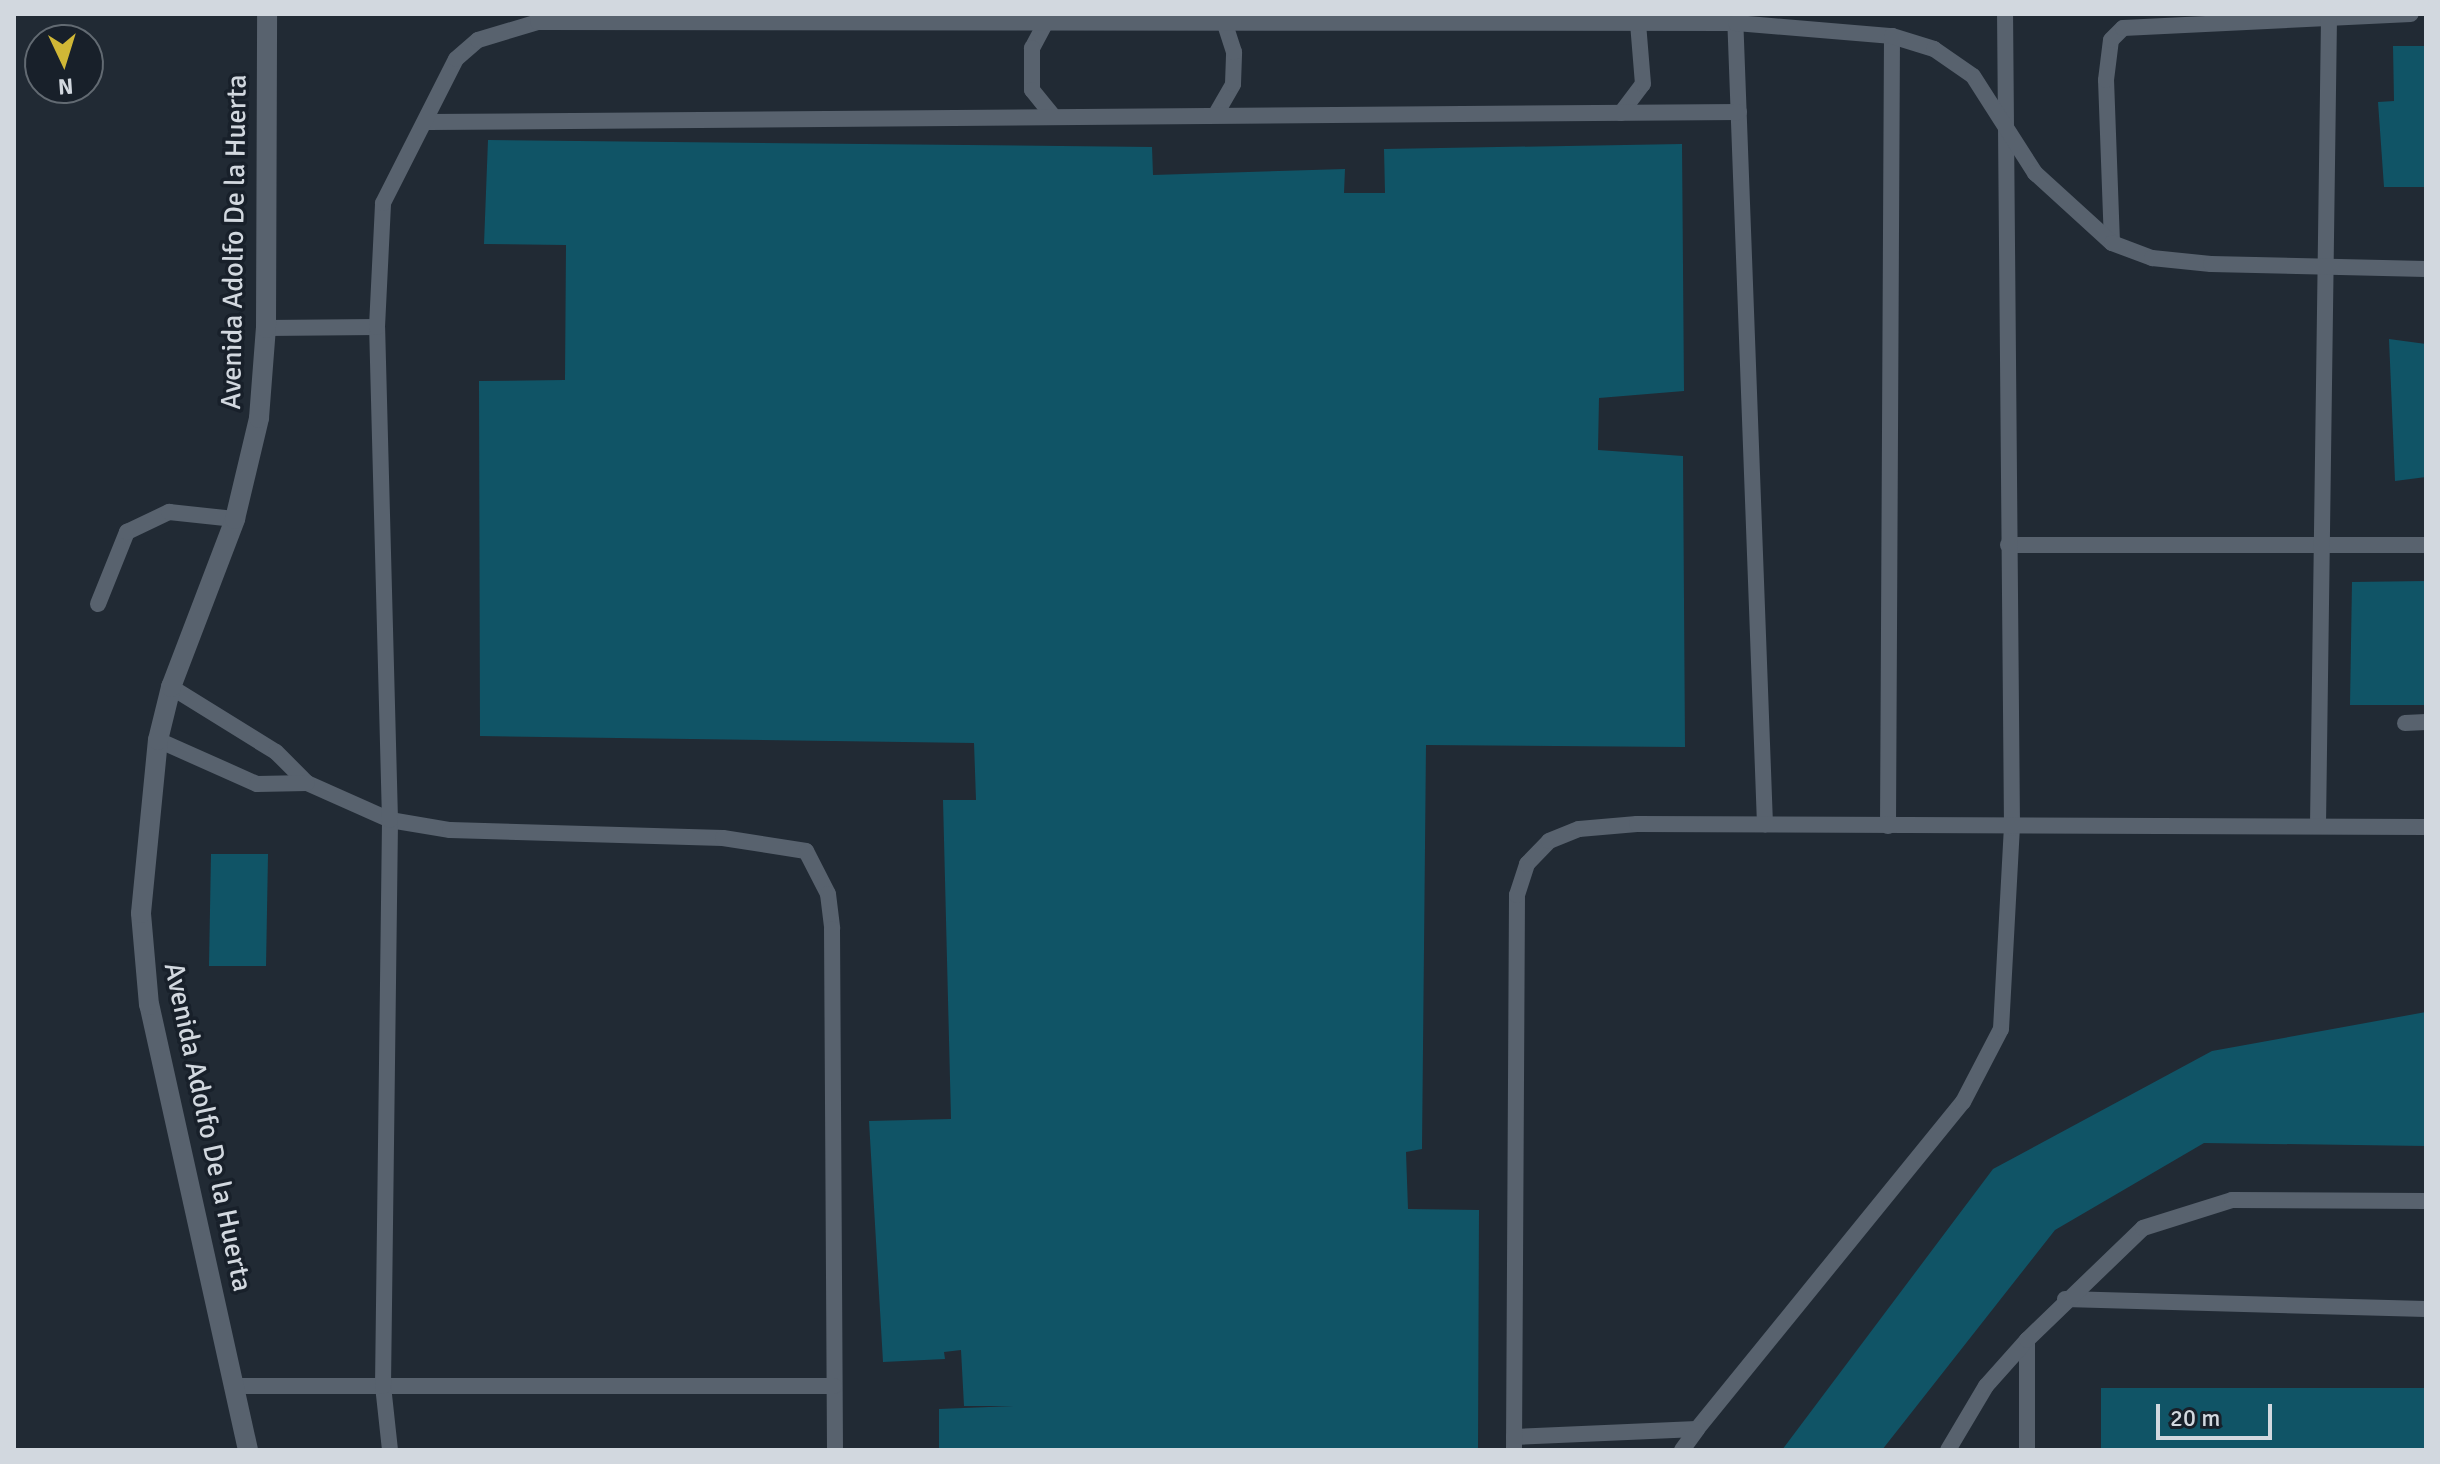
<!DOCTYPE html>
<style>
body{margin:0}
#map{position:relative;width:2440px;height:1464px;overflow:hidden;background:#212a34;font-family:Signika,sans-serif}
div>[style]{position:absolute}
[style*='--x']{left:calc(var(--x)*1px);top:calc(var(--y)*1px);width:calc(var(--w)*1px);rotate:calc(var(--a)*1deg)}
.building>*{inset:0;background:#105466}
.lane>*{height:16px;margin:-8px;padding:0 8px;transform-origin:8px;border-radius:8px;background:#58626e}
.street>*{height:20px;margin:-10px;padding:0 10px;transform-origin:10px;border-radius:10px;background:#58626e}
span{translate:-50% -50%;white-space:nowrap;text-align:center;line-height:1.15;-webkit-text-stroke:7px #18202a;paint-order:stroke}
.street-label{font-size:28px;color:#d2d8df}
.frame{position:absolute;inset:0;border:16px solid #d2d8df;pointer-events:none}
.north{position:absolute;left:24px;top:24px;width:80px;height:80px;box-sizing:border-box;background:#18202a;border:2px solid #626a72;border-radius:50%;rotate:176deg;font-size:22px;font-weight:700;line-height:32px;text-align:center;color:#d2d8df}
.north::after{content:'';display:block;margin:auto;width:28px;height:36px;background:#d0b736;clip-path:polygon(50% 0,100% 100%,50% 72%,0 100%)}
.scale{position:absolute;left:2156px;top:1404px;width:116px;height:36px;box-sizing:border-box;border:4px solid #d2d8df;border-top:0;padding-left:10px;font-size:24px;line-height:28px;white-space:nowrap;color:#d2d8df;-webkit-text-stroke:6px #18202a;paint-order:stroke}
</style>
<div id="map">
<div class="building">
<div style="clip-path:polygon(2393px 46px,2426px 46px,2426px 187px,2384px 187px,2378px 102px,2394px 101px)"></div>
<div style="clip-path:polygon(488px 140px,1152px 147px,1153px 175px,1345px 169px,1344px 193px,1385px 193px,1384px 149px,1682px 144px,1684px 391px,1599px 398px,1598px 450px,1683px 456px,1685px 747px,1426px 745px,1422px 1149px,1406px 1152px,1408px 1209px,1479px 1210px,1478px 1450px,939px 1450px,939px 1409px,1014px 1406px,964px 1406px,961px 1350px,944px 1352px,945px 1359px,883px 1362px,869px 1121px,951px 1119px,943px 800px,976px 800px,974px 743px,480px 736px,479px 381px,565px 380px,566px 245px,484px 244px)"></div>
<div style="clip-path:polygon(2389px 339px,2426px 344px,2426px 477px,2395px 481px)"></div>
<div style="clip-path:polygon(2426px 581px,2426px 705px,2350px 705px,2352px 582px)"></div>
<div style="clip-path:polygon(211px 854px,268px 854px,266px 966px,209px 966px)"></div>
<div style="clip-path:polygon(2426px 1012px,2426px 1146px,2204px 1143px,2055px 1230px,1882px 1450px,1782px 1450px,1993px 1169px,2212px 1051px)"></div>
<div style="clip-path:polygon(2101px 1388px,2426px 1388px,2426px 1450px,2101px 1450px)"></div>
</div>
<div class="lane">
<div style="--x:1735;--y:14;--w:811;--a:87.88"></div>
<div style="--x:1046;--y:22;--w:30;--a:118"></div>
<div style="--x:1032;--y:48;--w:42;--a:90"></div>
<div style="--x:1032;--y:90;--w:33;--a:51"></div>
<div style="--x:1621;--y:113;--w:36;--a:-53"></div>
<div style="--x:1643;--y:84;--w:61;--a:-94.7"></div>
<div style="--x:1216;--y:114;--w:34;--a:-60"></div>
<div style="--x:1233;--y:84;--w:32;--a:-88"></div>
<div style="--x:1234;--y:52;--w:32;--a:-108"></div>
<div style="--x:429;--y:122;--w:1310;--a:-0.44"></div>
<div style="--x:2112;--y:243;--w:163;--a:-92.1"></div>
<div style="--x:2106;--y:80;--w:40;--a:-82.9"></div>
<div style="--x:2111;--y:40;--w:17;--a:-45"></div>
<div style="--x:2123;--y:28;--w:288;--a:-2.8"></div>
<div style="--x:266;--y:328;--w:111;--a:-0.5"></div>
<div style="--x:2008;--y:545;--w:418;--a:0"></div>
<div style="--x:98;--y:604;--w:78;--a:-68.1"></div>
<div style="--x:127;--y:532;--w:47;--a:-25.5"></div>
<div style="--x:169;--y:512;--w:66;--a:6.1"></div>
<div style="--x:171;--y:687;--w:123;--a:31.8"></div>
<div style="--x:276;--y:752;--w:44;--a:45"></div>
<div style="--x:307;--y:783;--w:91;--a:24"></div>
<div style="--x:390;--y:820;--w:61;--a:9.5"></div>
<div style="--x:450;--y:830;--w:273;--a:1.7"></div>
<div style="--x:723;--y:838;--w:84;--a:8.9"></div>
<div style="--x:806;--y:851;--w:48;--a:62.9"></div>
<div style="--x:828;--y:894;--w:35;--a:83"></div>
<div style="--x:832;--y:929;--w:521;--a:89.67"></div>
<div style="--x:2405;--y:723;--w:21;--a:-3"></div>
<div style="--x:158;--y:740;--w:108;--a:24"></div>
<div style="--x:257;--y:784;--w:50;--a:-1.1"></div>
<div style="--x:2318;--y:825;--w:811;--a:-89.22"></div>
<div style="--x:1888;--y:826;--w:790;--a:-89.71"></div>
<div style="--x:2065;--y:1299;--w:361;--a:1.6"></div>
<div style="--x:2027;--y:1340;--w:110;--a:90"></div>
<div style="--x:236;--y:1386;--w:598;--a:0"></div>
<div style="--x:1514;--y:1437;--w:183;--a:-2.5"></div>
<div style="--x:1697;--y:1429;--w:422;--a:-50.9"></div>
<div style="--x:1963;--y:1102;--w:82;--a:-62.5"></div>
<div style="--x:2001;--y:1029;--w:201;--a:-86.9"></div>
<div style="--x:2012;--y:828;--w:814;--a:-90.49"></div>
<div style="--x:390;--y:1450;--w:64;--a:-96.2"></div>
<div style="--x:383;--y:1386;--w:566;--a:-89.29"></div>
<div style="--x:390;--y:820;--w:493;--a:-91.5"></div>
<div style="--x:377;--y:327;--w:124;--a:-87.2"></div>
<div style="--x:383;--y:203;--w:161;--a:-63.1"></div>
<div style="--x:456;--y:59;--w:29;--a:-41"></div>
<div style="--x:478;--y:40;--w:63;--a:-16.7"></div>
<div style="--x:538;--y:22;--w:1198;--a:0.05"></div>
<div style="--x:1736;--y:23;--w:157;--a:4.8"></div>
<div style="--x:1892;--y:36;--w:44;--a:17.2"></div>
<div style="--x:1934;--y:49;--w:47;--a:34.7"></div>
<div style="--x:1973;--y:76;--w:115;--a:57.4"></div>
<div style="--x:2035;--y:173;--w:104;--a:42.3"></div>
<div style="--x:2112;--y:243;--w:43;--a:20.6"></div>
<div style="--x:2152;--y:258;--w:59;--a:5.8"></div>
<div style="--x:2211;--y:264;--w:215;--a:1.3"></div>
<div style="--x:1514;--y:1450;--w:555;--a:-89.69"></div>
<div style="--x:1517;--y:895;--w:33;--a:-72"></div>
<div style="--x:1527;--y:864;--w:32;--a:-46"></div>
<div style="--x:1549;--y:841;--w:32;--a:-22"></div>
<div style="--x:1579;--y:829;--w:58;--a:-4.9"></div>
<div style="--x:1637;--y:824;--w:789;--a:0.22"></div>
<div style="--x:1682;--y:1450;--w:26;--a:-54"></div>
<div style="--x:1948;--y:1450;--w:74;--a:-59.3"></div>
<div style="--x:1986;--y:1386;--w:62;--a:-48.3"></div>
<div style="--x:2027;--y:1340;--w:161;--a:-44"></div>
<div style="--x:2143;--y:1228;--w:93;--a:-17.5"></div>
<div style="--x:2232;--y:1200;--w:194;--a:0.3"></div>
</div>
<div class="street">
<div style="--x:248;--y:1450;--w:456;--a:-102.5"></div>
<div style="--x:149;--y:1005;--w:92;--a:-95"></div>
<div style="--x:141;--y:913;--w:174;--a:-84.4"></div>
<div style="--x:158;--y:740;--w:55;--a:-76.2"></div>
<div style="--x:171;--y:687;--w:180;--a:-69.1"></div>
<div style="--x:235;--y:519;--w:104;--a:-76.6"></div>
<div style="--x:259;--y:418;--w:90;--a:-85.6"></div>
<div style="--x:266;--y:328;--w:314;--a:-89.8"></div>
</div>
<div class="street-label">
<span style="left:234px;top:242px;rotate:-89deg">Avenida Adolfo De la Huerta</span>
<span style="left:208px;top:1127px;rotate:78deg">Avenida Adolfo De la Huerta</span>
</div>
<div class="frame"></div>
<div class="north">N</div>
<div class="scale">20 m</div>
</div>
